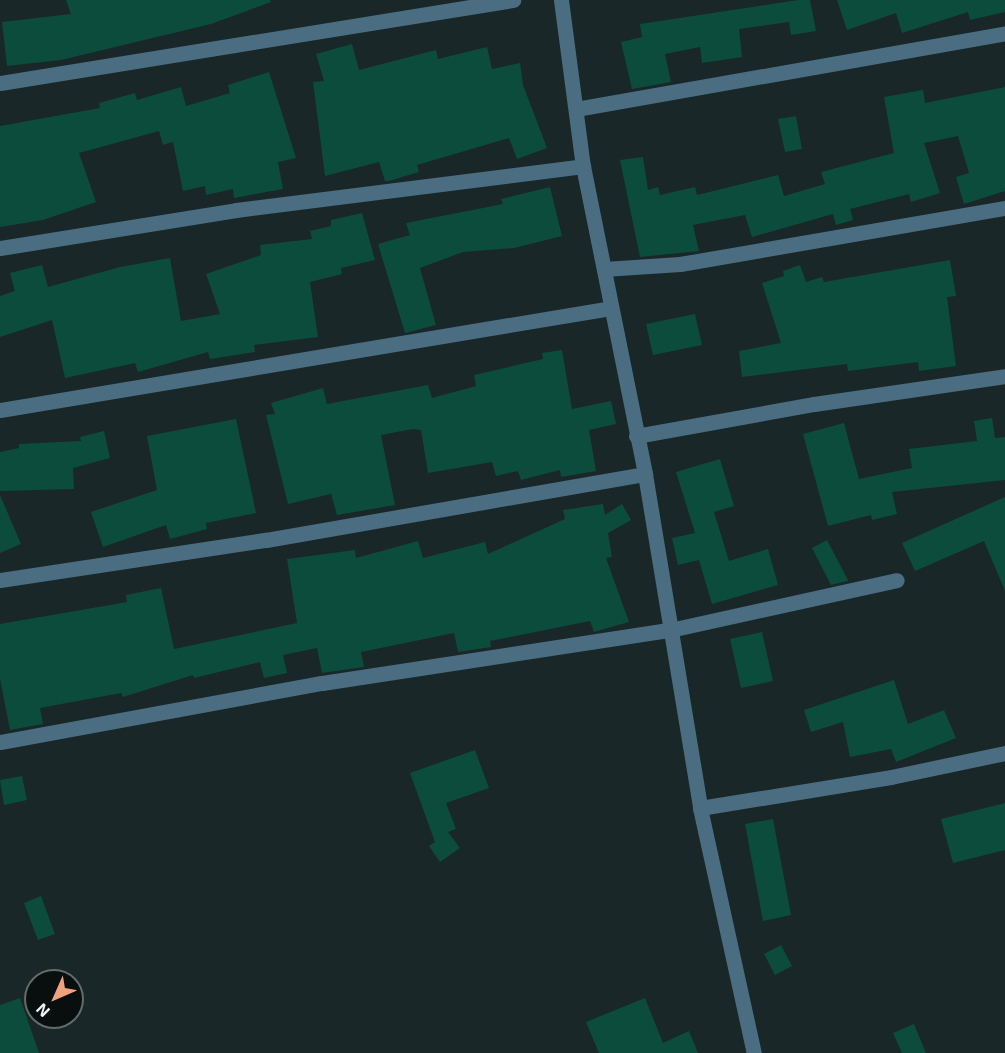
<!DOCTYPE html>
<style>
body{margin:0}
#map{position:relative;width:1005px;height:1053px;overflow:hidden;background:#192728;font-family:"Exo 2",sans-serif}
div>[style]{position:absolute}
[style*='--x']{left:calc(var(--x)*1px);top:calc(var(--y)*1px);width:calc(var(--w)*1px);rotate:calc(var(--a)*1deg)}
.building>*{inset:0;background:#0c4c3c}
.street>*{height:15px;margin:-7.5px;padding:0 7.5px;transform-origin:7.5px;border-radius:7.5px;background:#4b6d81}
span{translate:-50% -50%;white-space:nowrap;text-align:center;line-height:1.15;-webkit-text-stroke:4.5px #090e0f;paint-order:stroke}
.north{position:absolute;left:24px;top:969px;width:60px;height:60px;box-sizing:border-box;background:#090e0f;border:2px solid #646b6c;border-radius:50%;rotate:225deg;font-size:16px;font-weight:700;line-height:24px;text-align:center;color:#edf6f7}
.north::after{content:'';display:block;margin:auto;width:21px;height:27px;background:#f2a17e;clip-path:polygon(50% 0,100% 100%,50% 72%,0 100%)}
</style>
<div id="map">
<div class="building">
<div style="clip-path:polygon(66px 0,270px 0,271px 2px,211px 24px,61px 60px,7px 66px,2px 22px,71px 14px)"></div>
<div style="clip-path:polygon(798px 0,810px 0,816px 31px,791px 35px,789px 22px,739px 29px,742px 57px,702px 63px,700px 47px,665px 54px,671px 82px,632px 89px,621px 42px,642px 37px,640px 24px)"></div>
<div style="clip-path:polygon(837px 0,1005px 0,1005px 12px,970px 20px,968px 12px,902px 33px,896px 13px,847px 30px)"></div>
<div style="clip-path:polygon(352px 44px,359px 70px,436px 50px,438px 59px,487px 47px,492px 69px,520px 63px,523px 85px,547px 148px,517px 159px,509px 138px,417px 165px,419px 172px,389px 181px,385px 181px,379px 162px,325px 176px,313px 82px,324px 81px,316px 54px)"></div>
<div style="clip-path:polygon(269px 72px,296px 158px,278px 162px,283px 189px,234px 198px,233px 189px,206px 195px,205px 186px,183px 191px,173px 142px,163px 145px,159px 131px,79px 153px,96px 202px,43px 220px,0 227px,0 126px,100px 108px,99px 103px,135px 93px,137px 100px,181px 87px,186px 106px,230px 93px,228px 85px)"></div>
<div style="clip-path:polygon(1005px 87px,1005px 191px,964px 204px,956px 177px,969px 173px,958px 136px,924px 143px,940px 193px,911px 202px,909px 194px,850px 209px,853px 220px,836px 225px,833px 214px,752px 237px,745px 215px,693px 225px,699px 251px,640px 257px,620px 160px,643px 157px,648px 190px,658px 187px,660px 195px,695px 187px,697px 195px,778px 175px,784px 196px,825px 184px,821px 172px,894px 153px,884px 97px,923px 90px,925px 103px)"></div>
<div style="clip-path:polygon(796px 116px,802px 149px,785px 152px,778px 119px)"></div>
<div style="clip-path:polygon(550px 187px,562px 236px,514px 248px,463px 252px,420px 268px,436px 325px,405px 333px,378px 244px,410px 235px,406px 223px,503px 204px,501px 199px)"></div>
<div style="clip-path:polygon(362px 213px,375px 260px,341px 268px,342px 274px,310px 282px,318px 337px,254px 345px,255px 352px,210px 359px,208px 352px,138px 372px,135px 363px,65px 378px,52px 320px,0 337px,0 296px,15px 291px,10px 273px,42px 265px,48px 287px,120px 267px,170px 258px,181px 321px,220px 314px,206px 274px,261px 255px,260px 245px,312px 239px,310px 231px,331px 226px,331px 220px)"></div>
<div style="clip-path:polygon(950px 260px,956px 296px,947px 297px,956px 366px,919px 371px,918px 362px,848px 371px,847px 364px,742px 377px,739px 351px,781px 343px,762px 283px,784px 276px,783px 271px,800px 265px,806px 282px,822px 277px,824px 282px)"></div>
<div style="clip-path:polygon(695px 314px,702px 345px,653px 355px,646px 324px)"></div>
<div style="clip-path:polygon(562px 350px,572px 409px,611px 401px,616px 424px,589px 430px,596px 471px,561px 477px,560px 470px,521px 480px,518px 471px,496px 476px,492px 462px,428px 473px,421px 430px,413px 429px,381px 435px,395px 505px,337px 515px,331px 494px,288px 504px,266px 415px,275px 414px,271px 403px,323px 388px,327px 404px,428px 385px,432px 398px,476px 386px,474px 375px,543px 359px,542px 353px)"></div>
<div style="clip-path:polygon(992px 418px,995px 438px,1005px 437px,1005px 480px,892px 492px,897px 514px,872px 520px,871px 515px,828px 526px,803px 434px,844px 423px,859px 479px,912px 468px,909px 449px,977px 441px,974px 421px)"></div>
<div style="clip-path:polygon(236px 419px,256px 513px,206px 523px,207px 529px,170px 539px,166px 525px,103px 547px,91px 512px,157px 490px,147px 436px)"></div>
<div style="clip-path:polygon(104px 431px,110px 458px,73px 468px,74px 489px,0 491px,0 452px,19px 448px,19px 444px,81px 441px,80px 437px)"></div>
<div style="clip-path:polygon(720px 459px,734px 506px,714px 512px,729px 561px,768px 549px,778px 585px,712px 604px,699px 560px,678px 565px,672px 538px,695px 533px,676px 472px)"></div>
<div style="clip-path:polygon(0 495px,21px 544px,0 553px)"></div>
<div style="clip-path:polygon(1005px 497px,1005px 591px,984px 541px,915px 571px,902px 543px)"></div>
<div style="clip-path:polygon(603px 504px,605px 515px,622px 504px,631px 520px,608px 533px,612px 557px,606px 558px,629px 622px,594px 632px,590px 621px,490px 641px,491px 647px,458px 652px,454px 633px,361px 652px,364px 667px,322px 673px,317px 648px,283px 655px,287px 673px,264px 678px,260px 662px,194px 678px,193px 675px,123px 697px,121px 693px,40px 708px,43px 724px,10px 730px,0 679px,0 624px,127px 602px,126px 595px,161px 588px,174px 649px,297px 623px,287px 559px,355px 550px,356px 558px,418px 541px,423px 558px,485px 542px,488px 554px,565px 519px,563px 510px)"></div>
<div style="clip-path:polygon(827px 540px,848px 580px,847px 581px,831px 585px,812px 548px)"></div>
<div style="clip-path:polygon(762px 632px,773px 681px,741px 688px,730px 639px)"></div>
<div style="clip-path:polygon(894px 680px,908px 724px,944px 710px,956px 738px,896px 762px,891px 749px,850px 757px,843px 722px,811px 732px,804px 710px)"></div>
<div style="clip-path:polygon(475px 750px,489px 788px,446px 803px,456px 829px,448px 832px,460px 848px,440px 862px,429px 846px,435px 842px,410px 773px)"></div>
<div style="clip-path:polygon(22px 776px,27px 800px,4px 805px,0 780px)"></div>
<div style="clip-path:polygon(1005px 803px,1005px 850px,953px 863px,941px 819px)"></div>
<div style="clip-path:polygon(773px 819px,791px 915px,763px 921px,745px 824px)"></div>
<div style="clip-path:polygon(41px 896px,55px 934px,38px 940px,24px 903px)"></div>
<div style="clip-path:polygon(781px 945px,792px 966px,775px 975px,764px 954px)"></div>
<div style="clip-path:polygon(20px 998px,39px 1053px,0 1053px,0 1005px)"></div>
<div style="clip-path:polygon(645px 998px,663px 1043px,689px 1031px,698px 1053px,599px 1053px,586px 1022px)"></div>
<div style="clip-path:polygon(914px 1024px,926px 1053px,902px 1053px,893px 1033px)"></div>
</div>
<div class="street">
<div style="--x:561;--y:0;--w:167;--a:82.5"></div>
<div style="--x:583;--y:166;--w:314;--a:78.6"></div>
<div style="--x:645;--y:474;--w:338;--a:80.6"></div>
<div style="--x:700;--y:808;--w:251;--a:77.6"></div>
<div style="--x:0;--y:83;--w:520;--a:-9.19"></div>
<div style="--x:576;--y:109;--w:436;--a:-10"></div>
<div style="--x:0;--y:248;--w:239;--a:-9.1"></div>
<div style="--x:236;--y:210;--w:350;--a:-7.2"></div>
<div style="--x:604;--y:269;--w:76;--a:-3.8"></div>
<div style="--x:680;--y:264;--w:330;--a:-9.8"></div>
<div style="--x:0;--y:410;--w:619;--a:-9.48"></div>
<div style="--x:636;--y:436;--w:181;--a:-10.2"></div>
<div style="--x:814;--y:404;--w:193;--a:-8.3"></div>
<div style="--x:0;--y:580;--w:269;--a:-8.6"></div>
<div style="--x:266;--y:540;--w:385;--a:-9.9"></div>
<div style="--x:0;--y:742;--w:327;--a:-10.4"></div>
<div style="--x:322;--y:683;--w:352;--a:-8.7"></div>
<div style="--x:670;--y:630;--w:232;--a:-12.4"></div>
<div style="--x:700;--y:808;--w:193;--a:-9.2"></div>
<div style="--x:891;--y:777;--w:116;--a:-11.9"></div>
</div>
<div class="north">N</div>
</div>
